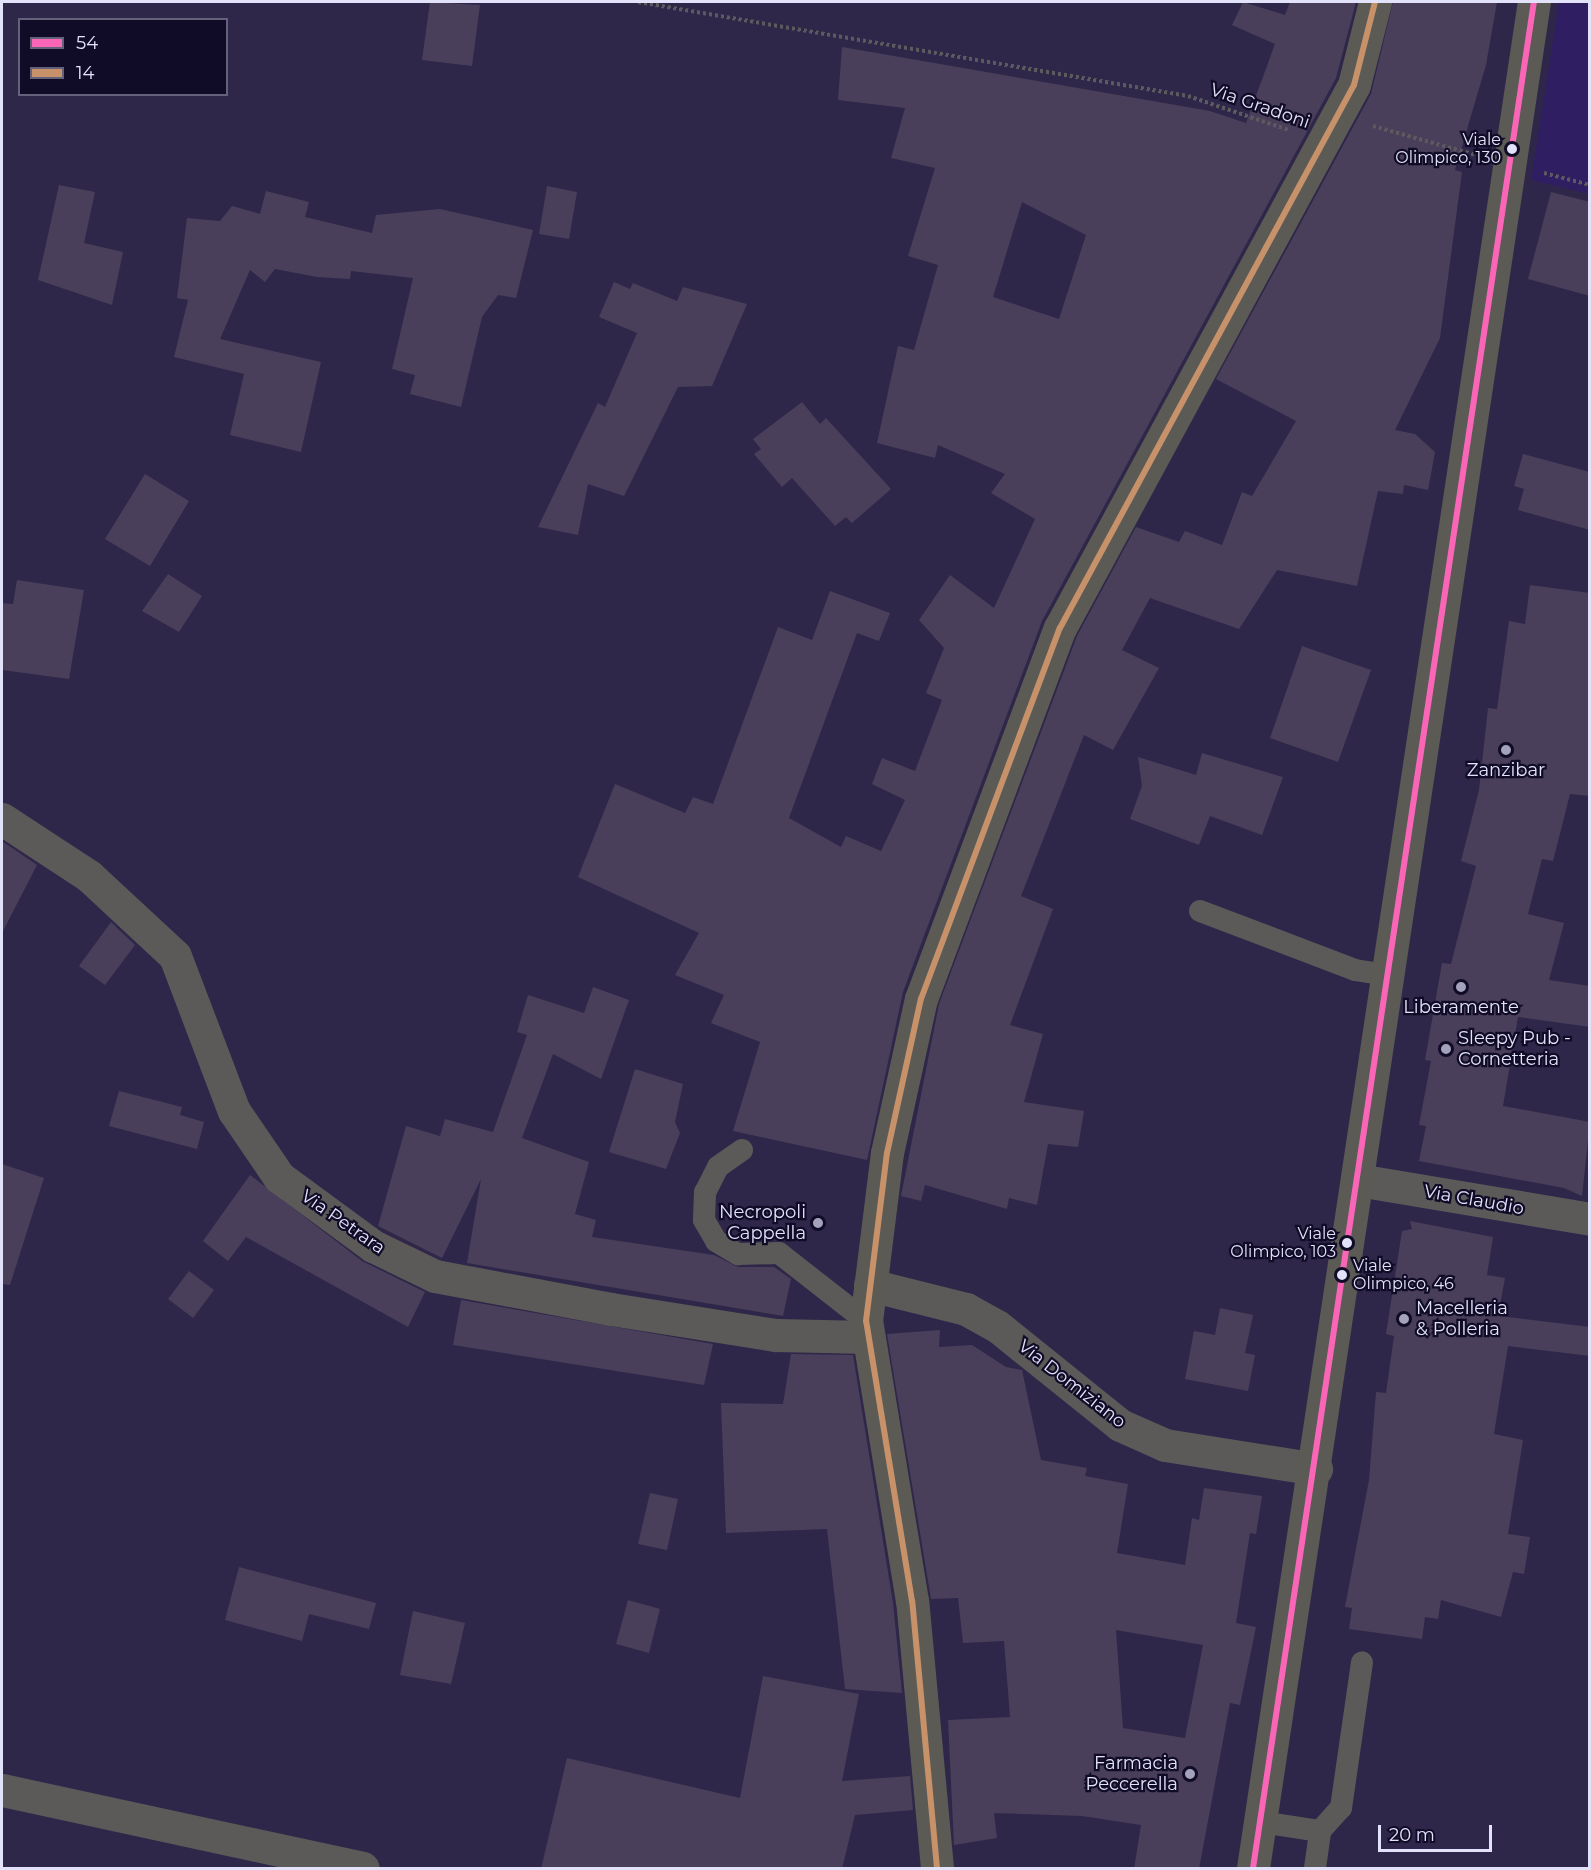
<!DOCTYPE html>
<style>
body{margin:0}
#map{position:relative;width:1591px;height:1870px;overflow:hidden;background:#2f2749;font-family:Montserrat,sans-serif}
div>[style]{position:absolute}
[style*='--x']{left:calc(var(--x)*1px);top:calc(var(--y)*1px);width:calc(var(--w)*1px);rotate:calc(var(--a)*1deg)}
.built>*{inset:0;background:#2f1f62}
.building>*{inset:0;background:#493f5a}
.path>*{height:4px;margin-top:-2px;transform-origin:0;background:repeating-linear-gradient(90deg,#5c595f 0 3px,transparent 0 6px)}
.lane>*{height:22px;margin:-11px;padding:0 11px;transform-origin:11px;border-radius:11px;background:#5b5a59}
.street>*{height:33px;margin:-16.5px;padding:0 16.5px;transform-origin:16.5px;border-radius:16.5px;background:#5b5a59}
.secondary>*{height:33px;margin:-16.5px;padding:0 16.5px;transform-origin:16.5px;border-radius:16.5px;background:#5b5a55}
.bus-1>*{height:6px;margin:-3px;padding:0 3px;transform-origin:3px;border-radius:3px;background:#fa66b7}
.bus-2>*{height:6px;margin:-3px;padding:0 3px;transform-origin:3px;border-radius:3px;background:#c7916a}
.dots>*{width:16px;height:16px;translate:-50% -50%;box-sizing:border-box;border:3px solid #100b26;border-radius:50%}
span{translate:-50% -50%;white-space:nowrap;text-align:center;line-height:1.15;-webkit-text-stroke:4.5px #100b26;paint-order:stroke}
.bus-label{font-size:16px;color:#e3e2fb}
.right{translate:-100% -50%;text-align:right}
.left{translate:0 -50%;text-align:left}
.street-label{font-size:18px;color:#e3e2fb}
.poi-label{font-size:18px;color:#e3e2fb}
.frame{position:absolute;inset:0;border:3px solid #e3e2fb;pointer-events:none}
.legend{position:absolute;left:18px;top:18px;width:210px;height:78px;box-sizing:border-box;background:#100b26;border:2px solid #64617b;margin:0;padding:8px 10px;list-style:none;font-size:18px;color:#e3e2fb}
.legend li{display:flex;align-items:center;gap:12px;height:30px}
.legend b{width:30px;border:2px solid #64617b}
.scale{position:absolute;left:1378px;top:1825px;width:114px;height:27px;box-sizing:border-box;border:3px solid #e3e2fb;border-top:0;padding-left:8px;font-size:18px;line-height:21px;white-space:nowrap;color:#e3e2fb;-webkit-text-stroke:4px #100b26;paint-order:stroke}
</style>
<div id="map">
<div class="built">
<div style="clip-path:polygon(1559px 2px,1589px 2px,1589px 194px,1531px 180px)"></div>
</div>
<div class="building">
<div style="clip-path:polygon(430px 2px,480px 5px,472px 66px,422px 60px)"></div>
<div style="clip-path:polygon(evenodd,1243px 2px,1285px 15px,1290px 2px,1356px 2px,1336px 78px,1042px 621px,903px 992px,867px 1160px,733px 1131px,760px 1042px,711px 1023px,724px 995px,675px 975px,699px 933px,578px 877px,615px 784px,685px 813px,693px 797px,713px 804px,778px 627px,812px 640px,830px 591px,890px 613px,879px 641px,857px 633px,789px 818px,841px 847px,846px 836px,881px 851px,905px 800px,872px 784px,882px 758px,915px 771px,942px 700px,926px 693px,944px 648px,919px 620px,950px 575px,994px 608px,1035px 519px,991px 493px,1005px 474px,938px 445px,935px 458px,877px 443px,898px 346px,914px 350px,938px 265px,908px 256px,935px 168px,891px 158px,905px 108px,838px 100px,842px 47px,1210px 111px,1246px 123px,1275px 44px,1232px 25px,1243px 2px,1022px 202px,1086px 235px,1059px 319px,993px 297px,1022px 202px)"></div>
<div style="clip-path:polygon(1393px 2px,1497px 2px,1486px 65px,1455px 170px,1462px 172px,1440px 338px,1395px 430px,1415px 434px,1435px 452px,1428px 490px,1404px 485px,1403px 494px,1378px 491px,1357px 586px,1277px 570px,1239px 629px,1150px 598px,1122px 650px,1159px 668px,1113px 750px,1084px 735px,1021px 896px,1053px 909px,1010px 1025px,1043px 1034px,1024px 1102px,1084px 1111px,1078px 1147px,1048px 1144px,1037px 1205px,1009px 1198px,1007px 1209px,925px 1185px,921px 1201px,901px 1196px,939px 1004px,1077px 636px,1136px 527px,1179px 542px,1185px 531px,1222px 545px,1242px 492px,1252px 496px,1296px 421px,1216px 379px,1371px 94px)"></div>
<div style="clip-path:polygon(59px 185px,95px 192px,84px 243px,123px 252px,112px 305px,38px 280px)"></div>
<div style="clip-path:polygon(547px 186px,577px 192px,569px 239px,539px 234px)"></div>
<div style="clip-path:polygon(266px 191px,309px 202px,305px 217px,372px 233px,376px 215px,440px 209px,533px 230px,516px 298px,498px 295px,482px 317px,461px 407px,410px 394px,415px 375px,392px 369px,413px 278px,351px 271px,350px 279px,317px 277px,275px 269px,265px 282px,250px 270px,220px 339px,321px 362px,301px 452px,230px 435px,244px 374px,174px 357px,188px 300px,177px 298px,187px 218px,220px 221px,232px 206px,260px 214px)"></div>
<div style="clip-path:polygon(1551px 192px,1590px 202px,1590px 296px,1528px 279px)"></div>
<div style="clip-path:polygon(614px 282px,630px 289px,633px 283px,677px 301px,683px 287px,747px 304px,712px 386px,678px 387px,624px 496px,588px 484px,578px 535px,538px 527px,598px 403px,605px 407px,637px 333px,599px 317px)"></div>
<div style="clip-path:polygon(802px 402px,820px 424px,826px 418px,891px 489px,852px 523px,846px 517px,835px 526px,792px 478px,782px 487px,754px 454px,761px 449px,753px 439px)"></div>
<div style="clip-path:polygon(1523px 454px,1590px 472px,1590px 530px,1518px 510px,1524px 489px,1514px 486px)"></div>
<div style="clip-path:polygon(145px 474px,189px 501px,150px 566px,105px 539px)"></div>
<div style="clip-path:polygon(168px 574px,202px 596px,179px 632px,142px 611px)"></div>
<div style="clip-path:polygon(17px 580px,84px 590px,69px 679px,2px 670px,2px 603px,13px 604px)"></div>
<div style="clip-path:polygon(1530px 585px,1590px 593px,1590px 796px,1570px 794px,1553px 861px,1542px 859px,1528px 914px,1564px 923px,1549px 980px,1590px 986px,1590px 1027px,1518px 1017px,1503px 1106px,1590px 1122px,1582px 1196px,1564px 1188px,1419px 1161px,1426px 1126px,1419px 1125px,1431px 1061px,1425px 1060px,1442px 963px,1451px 964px,1476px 866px,1461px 861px,1479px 790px,1488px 708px,1497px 709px,1509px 621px,1525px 624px)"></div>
<div style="clip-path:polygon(1302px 646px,1371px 670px,1338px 762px,1270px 738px)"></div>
<div style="clip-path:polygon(1202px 753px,1283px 777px,1262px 835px,1210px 816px,1199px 845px,1130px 819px,1142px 786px,1138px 757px,1196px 775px)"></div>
<div style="clip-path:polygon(2px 841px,37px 865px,2px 933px)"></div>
<div style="clip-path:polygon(111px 922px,135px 945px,105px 985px,79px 966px)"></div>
<div style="clip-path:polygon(593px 987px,629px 1000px,601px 1079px,553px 1054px,522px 1138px,589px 1162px,575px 1214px,596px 1220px,592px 1237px,714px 1255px,738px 1267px,774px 1267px,791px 1279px,783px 1316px,467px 1263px,481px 1179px,442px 1258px,378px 1226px,406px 1126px,440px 1136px,445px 1119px,493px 1132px,527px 1035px,517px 1032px,528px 995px,584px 1013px)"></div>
<div style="clip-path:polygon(635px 1069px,683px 1084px,675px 1122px,680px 1133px,666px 1169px,609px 1152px)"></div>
<div style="clip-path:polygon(119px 1091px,182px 1107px,180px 1115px,204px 1122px,197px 1149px,109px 1126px)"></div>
<div style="clip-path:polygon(2px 1164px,44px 1178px,10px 1285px,2px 1284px)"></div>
<div style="clip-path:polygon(250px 1175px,362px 1261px,425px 1292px,408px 1327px,246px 1237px,228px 1261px,203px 1241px)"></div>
<div style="clip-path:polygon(1410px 1221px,1493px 1237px,1487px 1275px,1505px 1278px,1498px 1316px,1590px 1327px,1590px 1356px,1508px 1346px,1494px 1434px,1523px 1440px,1508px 1534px,1530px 1537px,1524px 1574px,1513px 1572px,1501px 1617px,1441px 1600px,1438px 1619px,1425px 1617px,1422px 1639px,1349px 1629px,1352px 1608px,1345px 1607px,1369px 1480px,1376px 1392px,1386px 1393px,1394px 1336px,1386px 1334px,1402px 1231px,1412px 1229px)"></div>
<div style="clip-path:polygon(189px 1271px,214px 1290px,193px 1318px,168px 1299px)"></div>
<div style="clip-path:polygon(461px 1300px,713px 1344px,704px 1385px,453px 1345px)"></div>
<div style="clip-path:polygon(1220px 1308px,1253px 1315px,1245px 1353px,1255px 1355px,1248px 1391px,1185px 1379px,1194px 1331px,1215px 1335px)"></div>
<div style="clip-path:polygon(evenodd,940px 1330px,939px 1347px,972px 1345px,1006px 1367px,1022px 1370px,1041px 1460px,1087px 1468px,1085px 1476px,1128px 1484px,1117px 1553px,1185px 1565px,1192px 1518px,1199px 1520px,1204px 1488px,1262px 1496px,1256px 1534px,1250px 1533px,1236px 1623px,1256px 1627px,1240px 1705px,1230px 1703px,1199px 1869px,1134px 1869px,1141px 1825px,1082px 1816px,994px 1813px,997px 1838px,954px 1845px,948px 1720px,1010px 1717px,1004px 1641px,963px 1643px,958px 1598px,931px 1599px,887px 1334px,940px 1330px,1116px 1630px,1203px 1645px,1185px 1738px,1123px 1728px,1116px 1630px)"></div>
<div style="clip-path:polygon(791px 1354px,853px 1355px,893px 1603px,902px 1693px,845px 1689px,827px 1529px,726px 1533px,721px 1403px,783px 1404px)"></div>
<div style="clip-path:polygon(650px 1493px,678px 1499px,667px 1550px,638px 1544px)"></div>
<div style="clip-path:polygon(239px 1567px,376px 1603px,369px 1629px,309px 1614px,302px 1641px,225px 1620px)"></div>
<div style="clip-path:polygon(628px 1600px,660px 1609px,649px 1653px,616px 1644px)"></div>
<div style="clip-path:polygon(413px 1611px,465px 1623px,451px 1684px,400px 1675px)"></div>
<div style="clip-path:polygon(763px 1676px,859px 1694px,842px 1781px,910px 1776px,913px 1810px,855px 1815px,842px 1869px,541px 1869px,567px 1758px,740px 1798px)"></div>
</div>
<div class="path">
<div style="--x:638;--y:2;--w:558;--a:9.7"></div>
<div style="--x:1188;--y:96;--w:107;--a:18.6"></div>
<div style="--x:1373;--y:126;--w:107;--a:15.7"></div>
<div style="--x:1544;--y:173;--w:48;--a:14.6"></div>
</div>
<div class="lane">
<div style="--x:1200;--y:911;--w:166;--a:20.8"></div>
<div style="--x:1355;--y:970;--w:33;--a:9"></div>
<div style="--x:742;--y:1150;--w:29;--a:145"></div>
<div style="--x:718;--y:1167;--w:28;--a:117"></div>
<div style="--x:705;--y:1192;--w:28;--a:92"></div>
<div style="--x:704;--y:1220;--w:24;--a:60"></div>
<div style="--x:716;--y:1241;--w:26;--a:31"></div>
<div style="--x:738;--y:1254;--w:41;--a:-1.4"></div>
<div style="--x:779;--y:1253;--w:110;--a:38"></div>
<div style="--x:1260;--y:1822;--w:61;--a:8.5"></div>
<div style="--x:1320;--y:1831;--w:31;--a:-48"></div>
<div style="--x:1341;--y:1808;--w:147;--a:-81.8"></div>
<div style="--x:1315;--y:1868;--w:37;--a:-82"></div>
</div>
<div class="street">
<div style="--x:2;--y:819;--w:104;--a:33.2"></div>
<div style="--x:89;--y:876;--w:117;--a:42.9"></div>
<div style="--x:175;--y:956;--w:166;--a:69.2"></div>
<div style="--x:234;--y:1111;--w:80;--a:55.7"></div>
<div style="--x:279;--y:1177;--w:117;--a:36.3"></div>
<div style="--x:373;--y:1246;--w:69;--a:25.8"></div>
<div style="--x:435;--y:1276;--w:179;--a:10.6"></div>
<div style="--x:611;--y:1309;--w:167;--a:9"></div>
<div style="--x:776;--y:1335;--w:92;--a:1.2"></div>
<div style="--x:1358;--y:1180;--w:235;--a:9.5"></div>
<div style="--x:870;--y:1285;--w:99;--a:14"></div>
<div style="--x:966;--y:1309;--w:35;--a:29"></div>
<div style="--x:997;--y:1326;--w:158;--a:38.8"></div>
<div style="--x:1120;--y:1425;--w:49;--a:24"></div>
<div style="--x:1165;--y:1445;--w:153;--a:9"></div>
<div style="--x:2;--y:1790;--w:369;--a:12.2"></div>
</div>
<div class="secondary">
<div style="--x:937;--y:1868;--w:268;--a:-95.3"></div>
<div style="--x:912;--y:1601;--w:284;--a:-99.3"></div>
<div style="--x:866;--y:1321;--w:169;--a:-82.9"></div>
<div style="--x:887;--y:1153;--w:158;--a:-77.6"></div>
<div style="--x:921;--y:999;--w:396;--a:-69.5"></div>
<div style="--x:1060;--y:628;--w:617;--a:-61.57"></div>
<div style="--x:1354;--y:85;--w:86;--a:-75.8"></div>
<div style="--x:1253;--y:1868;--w:1887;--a:-81.44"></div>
</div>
<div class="bus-1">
<div style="--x:1253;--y:1868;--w:1887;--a:-81.44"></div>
</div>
<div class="bus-2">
<div style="--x:937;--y:1868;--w:268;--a:-95.3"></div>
<div style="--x:912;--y:1601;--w:284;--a:-99.3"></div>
<div style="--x:866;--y:1321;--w:169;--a:-82.9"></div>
<div style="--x:887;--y:1153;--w:158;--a:-77.6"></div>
<div style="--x:921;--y:999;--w:396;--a:-69.5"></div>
<div style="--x:1060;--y:628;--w:617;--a:-61.57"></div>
<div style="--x:1354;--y:85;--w:86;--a:-75.8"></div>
</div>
<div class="dots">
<div style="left:1512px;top:149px;background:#e3e2fb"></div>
<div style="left:1506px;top:750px;background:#a4a1bd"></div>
<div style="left:1461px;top:987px;background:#a4a1bd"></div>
<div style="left:1446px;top:1049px;background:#a4a1bd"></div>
<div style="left:818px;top:1223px;background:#a4a1bd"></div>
<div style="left:1347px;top:1243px;background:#e3e2fb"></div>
<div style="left:1342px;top:1275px;background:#e3e2fb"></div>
<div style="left:1404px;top:1319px;background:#a4a1bd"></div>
<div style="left:1190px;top:1774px;background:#a4a1bd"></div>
</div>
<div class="bus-label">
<span class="right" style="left:1501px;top:149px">Viale<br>Olimpico, 130</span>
<span class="right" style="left:1336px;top:1243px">Viale<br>Olimpico, 103</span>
<span class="left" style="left:1353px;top:1275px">Viale<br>Olimpico, 46</span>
</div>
<div class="street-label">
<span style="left:1260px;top:106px;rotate:19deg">Via Gradoni</span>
<span style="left:1474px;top:1200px;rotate:10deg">Via Claudio</span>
<span style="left:343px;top:1222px;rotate:35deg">Via Petrara</span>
<span style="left:1072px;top:1384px;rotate:38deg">Via Domiziano</span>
</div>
<div class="poi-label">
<span style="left:1506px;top:770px">Zanzibar</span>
<span style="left:1461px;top:1007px">Liberamente</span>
<span class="left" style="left:1458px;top:1049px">Sleepy Pub -<br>Cornetteria</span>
<span class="right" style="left:806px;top:1223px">Necropoli<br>Cappella</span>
<span class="left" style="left:1416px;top:1319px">Macelleria<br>&amp; Polleria</span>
<span class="right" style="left:1178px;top:1774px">Farmacia<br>Peccerella</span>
</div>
<div class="frame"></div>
<ul class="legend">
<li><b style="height:8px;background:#fa66b7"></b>54</li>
<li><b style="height:8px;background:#c7916a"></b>14</li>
</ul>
<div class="scale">20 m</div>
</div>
